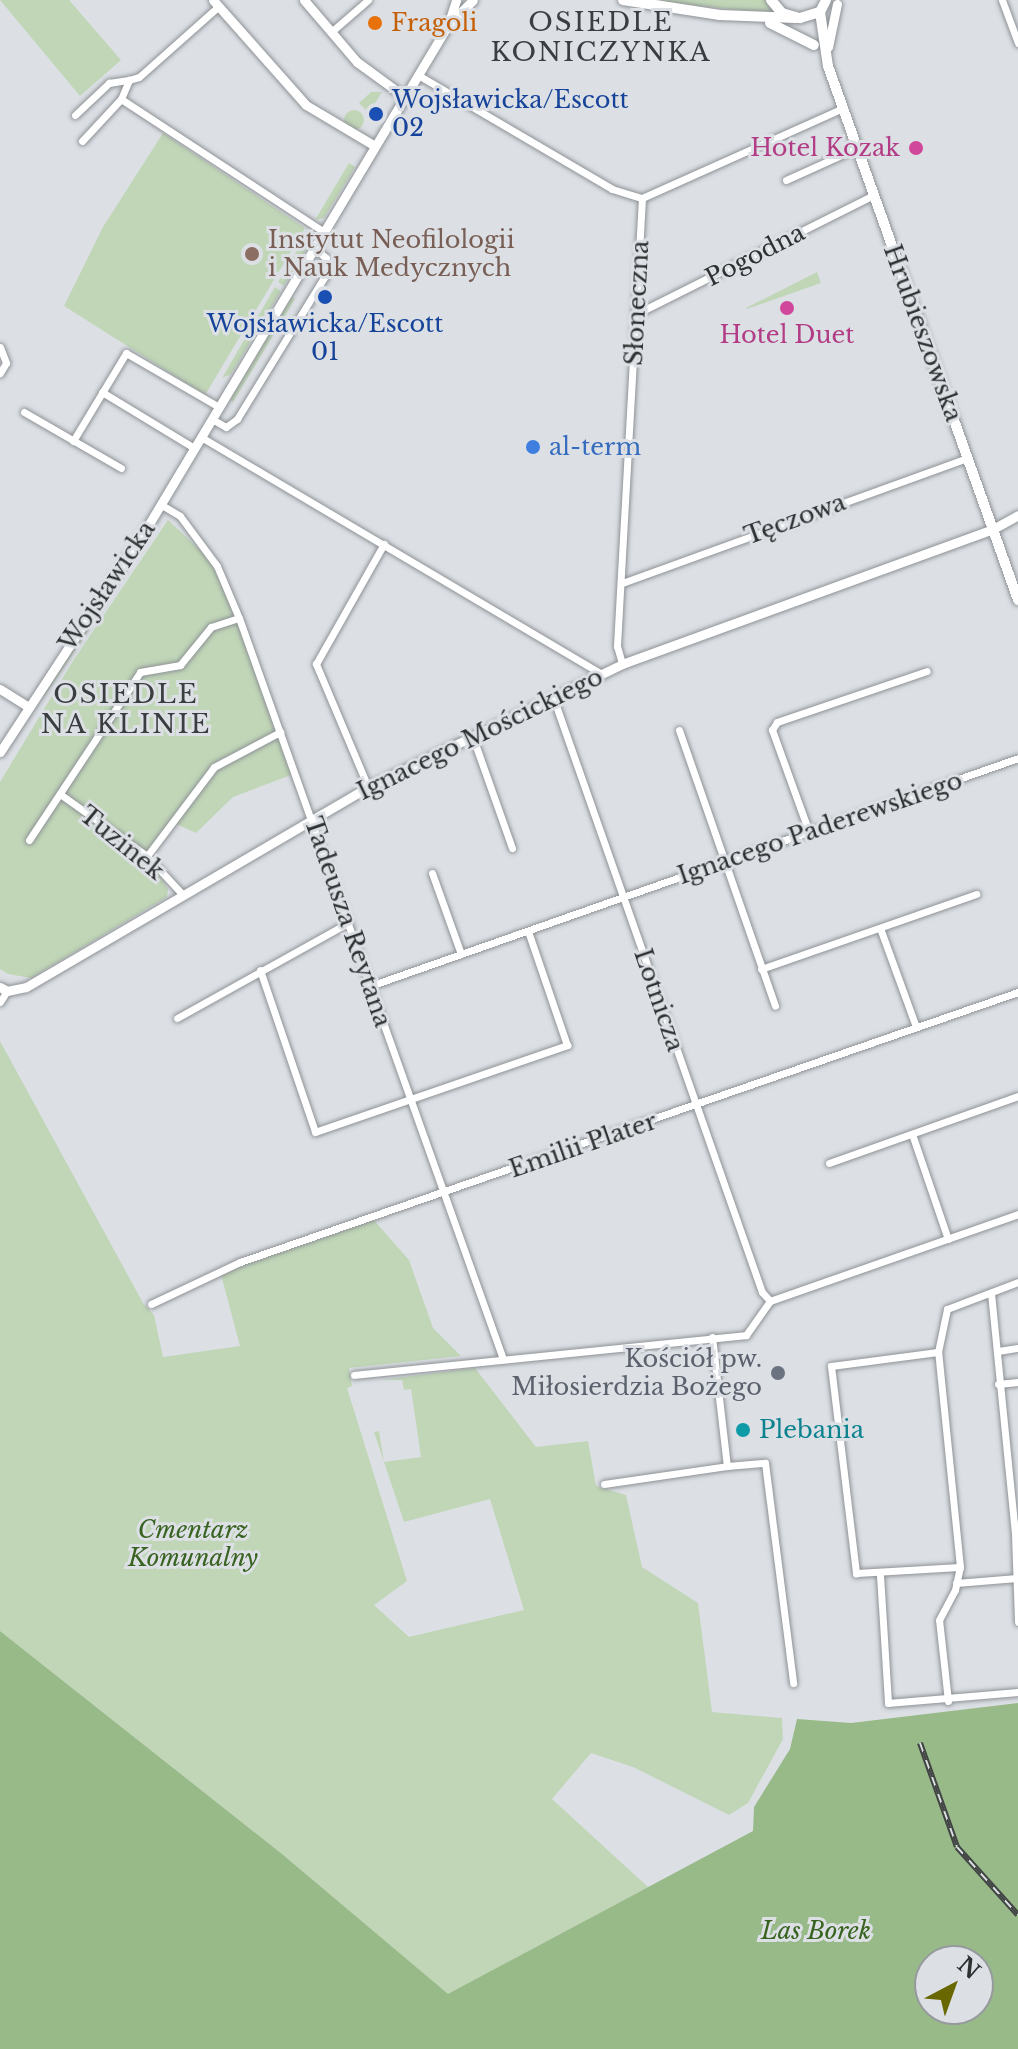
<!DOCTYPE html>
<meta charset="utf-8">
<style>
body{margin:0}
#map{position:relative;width:1018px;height:2049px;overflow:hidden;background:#dce0e5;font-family:"Libre Baskerville",serif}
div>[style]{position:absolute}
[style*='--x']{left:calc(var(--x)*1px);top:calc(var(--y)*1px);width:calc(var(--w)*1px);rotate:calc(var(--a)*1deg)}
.green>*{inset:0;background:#c0d6b7}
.round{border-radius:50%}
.forest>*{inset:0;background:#98ba89}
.roads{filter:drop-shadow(0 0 2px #8e9296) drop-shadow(0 0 2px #8e9296)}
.minor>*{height:7px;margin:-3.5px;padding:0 3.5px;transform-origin:3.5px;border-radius:3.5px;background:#fff}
.tertiary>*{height:9px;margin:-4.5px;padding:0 4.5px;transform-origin:4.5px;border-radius:4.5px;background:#fff}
.secondary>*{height:10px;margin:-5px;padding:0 5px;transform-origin:5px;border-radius:5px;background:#fff}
.rail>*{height:6px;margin-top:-3px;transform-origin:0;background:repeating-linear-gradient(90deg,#dce0e5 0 9px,#414344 0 18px);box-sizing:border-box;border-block:2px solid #414344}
.dots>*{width:22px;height:22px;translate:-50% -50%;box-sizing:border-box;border:4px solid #dce0e5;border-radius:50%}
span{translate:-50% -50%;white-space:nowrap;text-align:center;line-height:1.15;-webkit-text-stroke:6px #dce0e5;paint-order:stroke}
.food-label{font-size:24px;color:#c56008}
.left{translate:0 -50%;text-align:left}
.transit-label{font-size:24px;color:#164399}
.hotel-label{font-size:24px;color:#b23c85}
.right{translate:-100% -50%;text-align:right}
.education-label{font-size:24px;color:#785e54}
.street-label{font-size:24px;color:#2e3031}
.shop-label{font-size:24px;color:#366cbe}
.worship-label{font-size:24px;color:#5b616d}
.culture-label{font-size:24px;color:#0d838f}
.park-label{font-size:24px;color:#386320;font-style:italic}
.neighbourhood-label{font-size:26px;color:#3a3e41;letter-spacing:2px}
.north{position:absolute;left:914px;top:1945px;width:80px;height:80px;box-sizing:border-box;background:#dce0e5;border:2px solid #969a9d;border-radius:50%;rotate:41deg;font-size:22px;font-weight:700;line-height:32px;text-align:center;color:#2e3031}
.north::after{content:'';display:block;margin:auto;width:28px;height:36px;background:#686700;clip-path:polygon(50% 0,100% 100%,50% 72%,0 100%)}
</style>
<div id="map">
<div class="green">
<div style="clip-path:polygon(0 0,69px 0,121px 60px,80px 96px)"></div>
<div style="clip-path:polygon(646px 0,766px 0,776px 14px,681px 4px)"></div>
<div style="clip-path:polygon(371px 92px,382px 92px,369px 113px,359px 103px)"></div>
<div class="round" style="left:344px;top:110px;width:20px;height:20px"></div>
<div style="clip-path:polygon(163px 133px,305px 228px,205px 395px,64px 306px,103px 227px)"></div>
<div style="clip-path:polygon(349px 163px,355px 167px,324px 218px,315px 220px)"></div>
<div style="clip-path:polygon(310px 229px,312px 239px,284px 286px,278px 282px)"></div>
<div style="clip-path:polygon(817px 272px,821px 283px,747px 309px,746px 308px)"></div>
<div style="clip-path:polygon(275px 287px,281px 291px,231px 374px,222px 378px)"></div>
<div style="clip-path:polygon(292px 297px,295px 299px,233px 402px,230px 400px)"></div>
<div style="clip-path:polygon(168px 520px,217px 566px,296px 773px,233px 797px,196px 833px,172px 822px,147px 856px,168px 889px,167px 897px,31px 978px,8px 974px,0 969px,0 782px,73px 661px)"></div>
<div style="clip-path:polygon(153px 529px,155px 531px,44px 697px,42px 695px)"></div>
<div style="clip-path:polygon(0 1041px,143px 1303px,154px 1315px,163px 1357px,240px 1346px,220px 1271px,372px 1218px,409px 1260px,433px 1328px,461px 1356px,349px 1368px,352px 1386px,347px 1388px,407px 1581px,374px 1605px,409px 1637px,524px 1610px,490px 1499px,404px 1522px,374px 1432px,379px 1431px,384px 1462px,421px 1457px,411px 1389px,404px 1390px,402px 1380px,381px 1380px,475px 1368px,536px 1447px,588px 1441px,596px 1486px,626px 1495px,642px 1567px,698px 1603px,712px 1712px,782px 1718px,783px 1739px,748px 1803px,729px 1815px,633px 1767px,591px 1753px,552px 1799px,648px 1887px,448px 1995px,282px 1854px,0 1631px)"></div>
</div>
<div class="forest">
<div style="clip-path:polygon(evenodd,0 1631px,282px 1854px,448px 1994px,753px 1831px,754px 1807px,790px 1749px,797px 1719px,851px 1723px,1018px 1703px,1018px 2049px,0 2049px,0 1631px,930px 1961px,978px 1961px,978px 2009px,930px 2009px,930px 1961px)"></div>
</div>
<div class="roads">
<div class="minor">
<div style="--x:1002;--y:0;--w:46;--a:69.6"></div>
<div style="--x:331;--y:32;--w:49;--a:-40.9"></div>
<div style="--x:418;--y:75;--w:225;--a:30.4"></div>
<div style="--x:612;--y:189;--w:31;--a:17"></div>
<div style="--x:642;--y:198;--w:449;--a:93.2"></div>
<div style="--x:617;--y:646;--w:19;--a:74"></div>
<div style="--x:121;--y:99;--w:243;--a:33.2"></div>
<div style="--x:75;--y:115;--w:47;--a:-43.3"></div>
<div style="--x:109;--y:83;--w:20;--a:-9"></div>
<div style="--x:82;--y:141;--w:57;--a:-47.1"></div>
<div style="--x:121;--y:99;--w:21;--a:-67"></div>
<div style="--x:129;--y:80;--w:10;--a:-17"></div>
<div style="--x:139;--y:77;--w:107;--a:-41.6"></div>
<div style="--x:786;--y:180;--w:78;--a:-24.3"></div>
<div style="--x:642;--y:198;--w:220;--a:-24.1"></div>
<div style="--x:636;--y:314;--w:266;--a:-26.6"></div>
<div style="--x:0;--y:347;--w:17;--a:69"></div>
<div style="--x:6;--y:363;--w:12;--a:121"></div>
<div style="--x:102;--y:392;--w:108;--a:31.3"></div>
<div style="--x:24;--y:412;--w:112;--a:30"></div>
<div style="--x:212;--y:419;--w:16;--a:30"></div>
<div style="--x:226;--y:427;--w:14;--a:-36"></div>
<div style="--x:237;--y:419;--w:168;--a:-58.4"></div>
<div style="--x:325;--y:276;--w:18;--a:-87"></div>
<div style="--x:326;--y:258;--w:16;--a:-140"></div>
<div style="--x:201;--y:437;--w:465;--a:30.6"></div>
<div style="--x:73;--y:441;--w:103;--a:-58.9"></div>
<div style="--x:126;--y:353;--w:108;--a:30.1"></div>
<div style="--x:160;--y:504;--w:23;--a:31"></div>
<div style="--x:180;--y:516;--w:62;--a:53.5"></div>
<div style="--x:217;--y:566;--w:56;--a:67.1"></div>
<div style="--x:239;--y:618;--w:787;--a:70.39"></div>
<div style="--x:622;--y:583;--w:368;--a:-19.9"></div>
<div style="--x:553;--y:697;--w:631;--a:70.65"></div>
<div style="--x:762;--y:1292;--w:12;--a:48"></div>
<div style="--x:679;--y:730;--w:292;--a:70.8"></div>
<div style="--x:472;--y:735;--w:120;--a:70.5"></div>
<div style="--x:368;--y:787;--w:134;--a:-112.9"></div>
<div style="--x:316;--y:664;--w:138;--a:-60.5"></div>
<div style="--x:60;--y:794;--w:107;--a:35.5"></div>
<div style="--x:147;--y:856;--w:53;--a:47.3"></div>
<div style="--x:809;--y:832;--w:109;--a:-109.9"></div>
<div style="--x:772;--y:730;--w:9;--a:-58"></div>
<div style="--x:777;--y:722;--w:158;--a:-18.8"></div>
<div style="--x:29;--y:840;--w:201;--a:-56.5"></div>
<div style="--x:140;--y:672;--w:41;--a:-9.9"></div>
<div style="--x:180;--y:665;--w:49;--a:-50.8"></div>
<div style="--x:211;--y:627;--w:29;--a:-18"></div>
<div style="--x:147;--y:856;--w:111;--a:-53"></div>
<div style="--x:214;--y:767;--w:75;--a:-27.9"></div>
<div style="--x:432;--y:873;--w:86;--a:70.3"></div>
<div style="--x:880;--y:928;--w:105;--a:70"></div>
<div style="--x:761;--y:969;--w:228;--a:-19.2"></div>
<div style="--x:260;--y:970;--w:171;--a:71.2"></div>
<div style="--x:315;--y:1132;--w:267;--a:-19"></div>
<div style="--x:567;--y:1045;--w:120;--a:-108.9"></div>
<div style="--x:370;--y:986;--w:687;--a:-19.38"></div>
<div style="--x:0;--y:1002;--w:13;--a:-58"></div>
<div style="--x:177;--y:1018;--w:196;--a:-29.1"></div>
<div style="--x:912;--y:1134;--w:111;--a:71.1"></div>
<div style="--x:829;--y:1163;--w:201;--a:-19.5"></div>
<div style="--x:991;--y:1293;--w:242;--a:84.3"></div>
<div style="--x:1015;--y:1534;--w:88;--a:88"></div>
<div style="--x:770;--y:1301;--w:263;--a:-19.3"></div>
<div style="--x:151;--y:1304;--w:98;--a:-25.3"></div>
<div style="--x:240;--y:1262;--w:824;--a:-19.14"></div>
<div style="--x:712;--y:1337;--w:130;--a:83.4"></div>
<div style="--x:727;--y:1466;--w:38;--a:-5"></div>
<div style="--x:765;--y:1463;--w:222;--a:82.7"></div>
<div style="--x:998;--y:1351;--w:20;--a:-9"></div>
<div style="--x:938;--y:1352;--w:44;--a:-78.2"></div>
<div style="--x:947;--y:1309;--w:76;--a:-20.8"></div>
<div style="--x:354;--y:1375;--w:394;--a:-5.8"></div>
<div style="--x:746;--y:1335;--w:42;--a:-54.8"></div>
<div style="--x:998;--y:1384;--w:20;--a:-6"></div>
<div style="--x:604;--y:1484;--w:124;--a:-8.3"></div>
<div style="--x:880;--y:1575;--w:128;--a:86.4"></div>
<div style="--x:888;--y:1703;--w:130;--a:-4.8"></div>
<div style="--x:956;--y:1583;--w:61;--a:-4.7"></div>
<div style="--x:948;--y:1701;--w:81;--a:-96.3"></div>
<div style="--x:939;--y:1620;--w:34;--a:-62"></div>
<div style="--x:955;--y:1590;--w:24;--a:-78"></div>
<div style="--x:960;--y:1567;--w:216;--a:-95.8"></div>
<div style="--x:938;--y:1352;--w:108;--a:172.5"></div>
<div style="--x:831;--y:1366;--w:209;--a:83.1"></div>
<div style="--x:856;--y:1573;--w:104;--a:-3.3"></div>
</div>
<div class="tertiary">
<div style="--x:213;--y:0;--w:140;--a:48.5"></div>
<div style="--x:306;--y:105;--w:80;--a:30.7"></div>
<div style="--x:304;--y:0;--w:82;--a:49.5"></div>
<div style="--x:357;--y:62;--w:59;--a:36.1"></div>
<div style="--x:449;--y:22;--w:23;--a:-72"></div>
<div style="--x:828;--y:47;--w:44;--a:-78.2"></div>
<div style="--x:0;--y:689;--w:32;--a:32"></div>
<div style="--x:0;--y:752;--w:272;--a:-56.8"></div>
<div style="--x:149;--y:524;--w:582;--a:-59.07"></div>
<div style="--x:448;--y:25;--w:35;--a:-45"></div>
<div style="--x:0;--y:987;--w:8;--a:30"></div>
<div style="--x:7;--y:991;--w:19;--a:-12"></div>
<div style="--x:26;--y:987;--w:396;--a:-30.3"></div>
<div style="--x:368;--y:787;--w:282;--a:-25.8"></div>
<div style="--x:622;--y:664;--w:395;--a:-20"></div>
<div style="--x:993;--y:529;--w:29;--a:-29"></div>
</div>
<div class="secondary">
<div style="--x:623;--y:0;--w:98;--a:8.8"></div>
<div style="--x:720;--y:15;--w:76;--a:2.3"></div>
<div style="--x:771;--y:0;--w:17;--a:50"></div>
<div style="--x:782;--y:13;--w:19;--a:16"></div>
<div style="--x:800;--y:18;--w:21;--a:-17"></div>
<div style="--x:820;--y:12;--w:13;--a:-63"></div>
<div style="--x:820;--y:12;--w:55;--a:81.6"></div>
<div style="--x:828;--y:66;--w:567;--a:70.41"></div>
<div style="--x:770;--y:23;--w:49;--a:26.6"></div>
</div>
</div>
<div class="rail">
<div style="--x:920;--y:1743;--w:110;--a:70.4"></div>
<div style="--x:957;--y:1847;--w:91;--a:48.1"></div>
</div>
<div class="dots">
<div style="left:375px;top:23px;background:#e8710a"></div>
<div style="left:376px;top:114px;background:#1a4fb4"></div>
<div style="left:916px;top:148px;background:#d1479c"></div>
<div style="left:252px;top:254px;background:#8d6e63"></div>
<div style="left:325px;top:297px;background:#1a4fb4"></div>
<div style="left:787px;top:308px;background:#d1479c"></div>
<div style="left:533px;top:447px;background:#3f7fe0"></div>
<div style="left:778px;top:1373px;background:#6b7280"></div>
<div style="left:743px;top:1430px;background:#0f9aa8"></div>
</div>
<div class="food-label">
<span class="left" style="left:391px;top:23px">Fragoli</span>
</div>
<div class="transit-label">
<span class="left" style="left:392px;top:114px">Wojsławicka/Escott<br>02</span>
<span style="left:325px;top:338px">Wojsławicka/Escott<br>01</span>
</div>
<div class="hotel-label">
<span class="right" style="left:900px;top:148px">Hotel Kozak</span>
<span style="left:787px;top:335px">Hotel Duet</span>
</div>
<div class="education-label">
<span class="left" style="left:268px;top:254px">Instytut Neofilologii<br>i Nauk Medycznych</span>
</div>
<div class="street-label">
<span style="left:755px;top:255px;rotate:-27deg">Pogodna</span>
<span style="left:637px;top:303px;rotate:-87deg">Słoneczna</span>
<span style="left:923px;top:333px;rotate:70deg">Hrubieszowska</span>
<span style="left:795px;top:519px;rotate:-20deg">Tęczowa</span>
<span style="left:107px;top:586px;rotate:-56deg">Wojsławicka</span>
<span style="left:480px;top:734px;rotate:-26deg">Ignacego Mościckiego</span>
<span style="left:820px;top:828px;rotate:-19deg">Ignacego Paderewskiego</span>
<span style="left:122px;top:843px;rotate:39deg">Tuzinek</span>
<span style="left:348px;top:922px;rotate:71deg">Tadeusza Reytana</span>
<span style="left:659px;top:1000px;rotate:71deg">Lotnicza</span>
<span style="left:583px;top:1145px;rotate:-19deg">Emilii Plater</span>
</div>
<div class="shop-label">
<span class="left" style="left:549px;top:447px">al-term</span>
</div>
<div class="worship-label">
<span class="right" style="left:762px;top:1373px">Kościół pw.<br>Miłosierdzia Bożego</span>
</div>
<div class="culture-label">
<span class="left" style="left:759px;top:1430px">Plebania</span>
</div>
<div class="park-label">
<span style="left:193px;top:1544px">Cmentarz<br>Komunalny</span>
<span style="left:816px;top:1931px">Las Borek</span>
</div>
<div class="neighbourhood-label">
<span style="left:601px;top:38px">OSIEDLE<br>KONICZYNKA</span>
<span style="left:126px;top:710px">OSIEDLE<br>NA KLINIE</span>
</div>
<div class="north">N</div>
</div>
